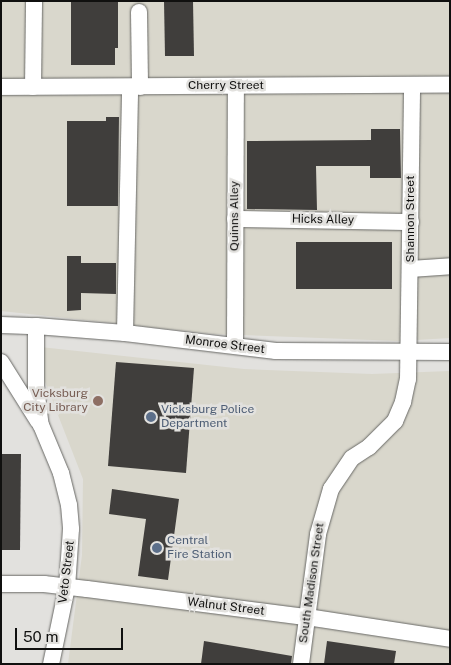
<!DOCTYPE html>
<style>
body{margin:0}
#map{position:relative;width:451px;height:665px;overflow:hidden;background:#e2e1de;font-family:"Public Sans",sans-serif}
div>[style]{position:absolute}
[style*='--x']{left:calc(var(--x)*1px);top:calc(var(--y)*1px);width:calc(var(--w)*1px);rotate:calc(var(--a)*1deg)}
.built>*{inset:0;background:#d9d7cc}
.building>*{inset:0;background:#403e3c}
.roads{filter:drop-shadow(0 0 1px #686865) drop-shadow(0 0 1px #686865)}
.minor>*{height:16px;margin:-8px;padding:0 8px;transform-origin:8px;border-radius:8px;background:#fff}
.dots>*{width:14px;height:14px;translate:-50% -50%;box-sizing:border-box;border:2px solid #e2e1de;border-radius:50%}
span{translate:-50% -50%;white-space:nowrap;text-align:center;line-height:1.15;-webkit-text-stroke:5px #e2e1de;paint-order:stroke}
.street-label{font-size:12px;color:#10100f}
.education-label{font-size:12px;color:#785e54}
.right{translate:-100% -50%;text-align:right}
.service-label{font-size:12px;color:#4e5e75}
.left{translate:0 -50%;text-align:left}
.frame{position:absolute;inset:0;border:2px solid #10100f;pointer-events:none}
.scale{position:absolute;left:15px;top:628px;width:108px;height:22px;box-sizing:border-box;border:2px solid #10100f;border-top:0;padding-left:6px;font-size:15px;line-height:18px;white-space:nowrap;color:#10100f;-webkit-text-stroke:4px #e2e1de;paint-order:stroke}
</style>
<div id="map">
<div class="built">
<div style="clip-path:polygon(1px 1px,450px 1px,450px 338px,399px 341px,214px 334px,1px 311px)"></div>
<div style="clip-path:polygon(31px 346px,244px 369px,372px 374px,450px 371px,450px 664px,68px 664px,82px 555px,83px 479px)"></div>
</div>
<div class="building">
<div style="clip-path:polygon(71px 1px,118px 1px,118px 48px,115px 48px,115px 65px,71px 65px)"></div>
<div style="clip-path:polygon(164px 1px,193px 1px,194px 56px,165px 56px)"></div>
<div style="clip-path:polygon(106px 117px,119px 117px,118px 206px,67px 206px,67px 121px,106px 121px)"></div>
<div style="clip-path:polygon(371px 129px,400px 129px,401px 178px,370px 178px,370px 166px,316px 166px,317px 210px,247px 209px,247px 141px,371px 140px)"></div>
<div style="clip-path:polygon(296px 242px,392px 242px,392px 289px,296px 289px)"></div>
<div style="clip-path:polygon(67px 256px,81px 256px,81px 263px,116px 263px,116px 294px,81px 293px,81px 310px,67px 311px)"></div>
<div style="clip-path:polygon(116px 362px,194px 368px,186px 473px,108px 466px)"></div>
<div style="clip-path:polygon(1px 454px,21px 454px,20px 550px,1px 550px)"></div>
<div style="clip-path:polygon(112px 489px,179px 499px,168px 580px,138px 576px,146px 519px,109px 514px)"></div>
<div style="clip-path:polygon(204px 641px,292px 656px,291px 664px,201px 664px)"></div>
<div style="clip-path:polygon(327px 641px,396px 651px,394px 664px,324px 664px)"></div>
</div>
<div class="roads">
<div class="minor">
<div style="--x:139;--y:12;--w:75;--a:89.2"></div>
<div style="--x:1;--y:87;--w:449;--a:-0.3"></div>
<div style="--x:33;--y:87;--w:86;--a:-89.3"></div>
<div style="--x:235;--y:219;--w:176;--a:1"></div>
<div style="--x:411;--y:269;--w:39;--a:-4"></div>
<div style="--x:1;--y:325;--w:35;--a:2"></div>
<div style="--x:36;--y:326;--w:89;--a:4.5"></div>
<div style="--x:125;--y:333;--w:152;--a:6.8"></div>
<div style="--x:276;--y:351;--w:174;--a:0.3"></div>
<div style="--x:36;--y:326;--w:61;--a:90"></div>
<div style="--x:36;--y:387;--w:38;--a:83"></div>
<div style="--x:41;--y:425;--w:52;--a:67.4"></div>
<div style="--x:61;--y:473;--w:33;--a:76"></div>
<div style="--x:69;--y:505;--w:24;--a:85"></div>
<div style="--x:71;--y:529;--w:58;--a:93.9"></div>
<div style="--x:67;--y:587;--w:79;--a:101.7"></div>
<div style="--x:125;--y:333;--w:246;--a:-88.8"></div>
<div style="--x:235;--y:345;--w:259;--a:-89.8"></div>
<div style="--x:1;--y:362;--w:70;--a:57.9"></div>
<div style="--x:1;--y:584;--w:43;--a:0"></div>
<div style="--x:44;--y:584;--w:43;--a:6.6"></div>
<div style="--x:87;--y:589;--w:222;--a:7.3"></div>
<div style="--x:307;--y:617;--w:145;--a:8.7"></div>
<div style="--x:301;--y:664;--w:131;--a:-82.5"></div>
<div style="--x:318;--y:534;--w:47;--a:-73.9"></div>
<div style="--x:331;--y:489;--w:37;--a:-56"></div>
<div style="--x:352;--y:458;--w:20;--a:-33"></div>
<div style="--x:369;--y:447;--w:37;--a:-45"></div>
<div style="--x:395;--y:421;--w:21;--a:-67"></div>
<div style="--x:403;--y:402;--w:24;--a:-78"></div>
<div style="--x:408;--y:379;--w:294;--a:-89.2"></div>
</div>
</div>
<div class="dots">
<div style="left:98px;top:401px;background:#8d6e63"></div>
<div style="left:151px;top:417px;background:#5c6f8a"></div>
<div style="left:157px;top:548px;background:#5c6f8a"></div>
</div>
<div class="street-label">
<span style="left:226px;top:86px">Cherry Street</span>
<span style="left:235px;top:216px;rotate:-90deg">Quinns Alley</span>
<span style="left:411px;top:219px;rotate:-90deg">Shannon Street</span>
<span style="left:323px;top:220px;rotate:1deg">Hicks Alley</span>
<span style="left:225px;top:345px;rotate:7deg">Monroe Street</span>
<span style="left:67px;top:572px;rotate:-83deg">Veto Street</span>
<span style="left:312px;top:583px;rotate:-82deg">South Madison Street</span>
<span style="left:226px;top:607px;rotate:7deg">Walnut Street</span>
</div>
<div class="education-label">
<span class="right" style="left:88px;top:401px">Vicksburg<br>City Library</span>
</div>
<div class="service-label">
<span class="left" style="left:161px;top:417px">Vicksburg Police<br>Department</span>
<span class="left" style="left:167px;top:548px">Central<br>Fire Station</span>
</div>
<div class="frame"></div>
<div class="scale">50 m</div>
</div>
